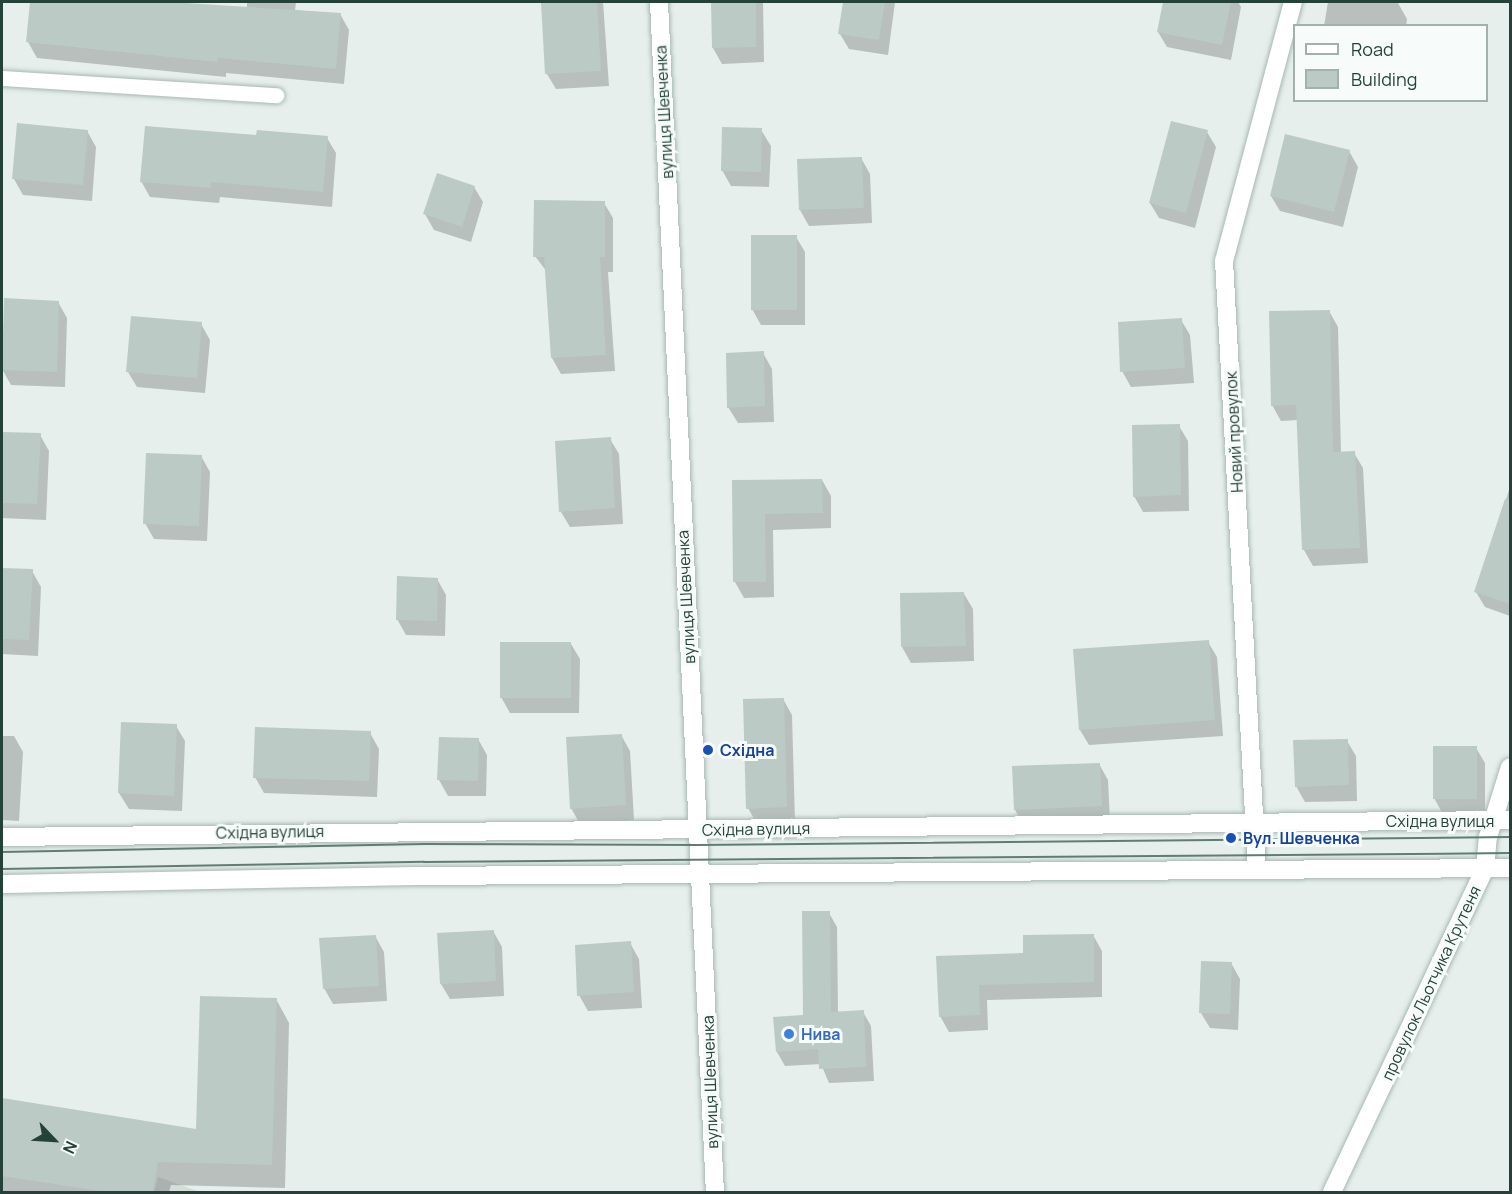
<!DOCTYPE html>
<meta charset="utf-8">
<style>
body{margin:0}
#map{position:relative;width:1512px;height:1194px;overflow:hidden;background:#e6efeb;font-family:Manrope,sans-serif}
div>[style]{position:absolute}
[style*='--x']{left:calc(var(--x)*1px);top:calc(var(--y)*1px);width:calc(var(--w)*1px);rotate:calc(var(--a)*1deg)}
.built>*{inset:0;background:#d4dfda}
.shadow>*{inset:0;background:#0003}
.building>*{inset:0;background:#bbcac4}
.roads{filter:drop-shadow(0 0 2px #a8b8b2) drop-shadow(0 0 2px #a8b8b2)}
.lane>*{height:15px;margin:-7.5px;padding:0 7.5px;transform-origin:7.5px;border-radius:7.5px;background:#fff}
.street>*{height:18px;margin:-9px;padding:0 9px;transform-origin:9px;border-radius:9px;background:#fff}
.secondary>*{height:18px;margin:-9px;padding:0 9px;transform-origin:9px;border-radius:9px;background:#fff}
.tram>*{height:1.5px;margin:-0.75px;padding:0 0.75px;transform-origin:0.75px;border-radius:0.75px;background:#5f7d75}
.dots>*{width:16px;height:16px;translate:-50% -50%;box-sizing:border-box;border:3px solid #f7fbf9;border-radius:50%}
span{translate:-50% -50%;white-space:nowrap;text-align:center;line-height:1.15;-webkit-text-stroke:6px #f7fbf9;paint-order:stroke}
.street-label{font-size:16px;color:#24423a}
.transit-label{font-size:16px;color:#164399;font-weight:700}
.left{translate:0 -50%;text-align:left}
.shop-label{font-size:16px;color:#366cbe;font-weight:700}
.frame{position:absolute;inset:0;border:3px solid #24423a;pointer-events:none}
.legend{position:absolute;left:1293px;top:24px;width:195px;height:78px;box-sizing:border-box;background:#f7fbf9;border:2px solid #a3b1ad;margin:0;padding:8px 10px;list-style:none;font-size:18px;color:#24423a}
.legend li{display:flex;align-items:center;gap:12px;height:30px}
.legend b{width:30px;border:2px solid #a3b1ad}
.north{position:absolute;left:24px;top:1110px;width:60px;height:60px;-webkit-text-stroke:4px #f7fbf9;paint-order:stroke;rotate:115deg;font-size:16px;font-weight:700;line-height:24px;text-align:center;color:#24423a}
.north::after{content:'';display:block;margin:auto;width:21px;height:27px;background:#24423a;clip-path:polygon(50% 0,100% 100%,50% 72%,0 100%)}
</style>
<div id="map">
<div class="built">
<div style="clip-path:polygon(158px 1177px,200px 1192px,154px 1192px)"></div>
</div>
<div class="shadow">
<div style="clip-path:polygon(31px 2px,165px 2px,247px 10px,247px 2px,296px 2px,295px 10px,340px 14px,349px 30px,344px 84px,226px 73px,226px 77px,37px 58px,28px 42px)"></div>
<div style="clip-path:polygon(542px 2px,603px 2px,609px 86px,556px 89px,547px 74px)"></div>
<div style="clip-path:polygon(712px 2px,763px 2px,764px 62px,722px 64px,713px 48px)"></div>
<div style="clip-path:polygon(844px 2px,895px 2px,888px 55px,849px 49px,840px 34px)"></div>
<div style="clip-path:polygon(1164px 2px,1238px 2px,1241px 7px,1231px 60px,1167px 47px,1158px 32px)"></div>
<div style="clip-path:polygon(1328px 2px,1392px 2px,1398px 3px,1407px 19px,1406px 26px,1324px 26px)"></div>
<div style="clip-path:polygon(761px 130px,771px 146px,769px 187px,731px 186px,722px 170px)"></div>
<div style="clip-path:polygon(87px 131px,96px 147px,92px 201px,23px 195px,14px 179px)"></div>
<div style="clip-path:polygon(1207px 132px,1216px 147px,1195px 228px,1159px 218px,1150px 203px)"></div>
<div style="clip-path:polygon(258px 137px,327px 138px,336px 153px,332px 207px,220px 197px,219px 203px,150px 197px,141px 181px)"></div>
<div style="clip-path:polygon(1349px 151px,1358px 167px,1343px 227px,1280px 211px,1271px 196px)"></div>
<div style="clip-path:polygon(861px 158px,870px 174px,872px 223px,809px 226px,800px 210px,798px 161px)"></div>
<div style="clip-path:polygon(474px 187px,483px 202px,471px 242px,434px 230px,425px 214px)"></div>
<div style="clip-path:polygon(604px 203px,613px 218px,613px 272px,608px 272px,615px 371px,561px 374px,552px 358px,547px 272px,535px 256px)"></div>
<div style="clip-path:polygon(796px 237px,805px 252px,805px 325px,761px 325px,752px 309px)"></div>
<div style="clip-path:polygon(58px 302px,67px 318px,65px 387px,11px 385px,2px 369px)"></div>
<div style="clip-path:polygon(1329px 311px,1338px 327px,1341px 454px,1354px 453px,1363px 468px,1368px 563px,1313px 566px,1304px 550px,1298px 420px,1281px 421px,1272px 405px)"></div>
<div style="clip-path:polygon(1181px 320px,1190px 335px,1194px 383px,1131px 387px,1122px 371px)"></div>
<div style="clip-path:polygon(201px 324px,210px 340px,205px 393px,137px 387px,128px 372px)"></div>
<div style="clip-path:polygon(763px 353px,772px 369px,774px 422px,738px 423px,728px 407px)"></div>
<div style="clip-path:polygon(1179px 426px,1188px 441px,1189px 511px,1143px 512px,1134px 496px)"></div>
<div style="clip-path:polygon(2px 433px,40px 435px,49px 451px,46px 520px,2px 518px)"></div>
<div style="clip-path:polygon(610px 439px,619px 454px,623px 524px,570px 527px,561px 512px)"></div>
<div style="clip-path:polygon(201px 456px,210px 472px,207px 541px,154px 539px,145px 523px)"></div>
<div style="clip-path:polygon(822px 480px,831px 496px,831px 528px,773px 530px,774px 597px,744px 598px,735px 582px,734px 481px)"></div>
<div style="clip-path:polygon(1510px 487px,1510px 616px,1485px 607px,1476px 592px)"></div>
<div style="clip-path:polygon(2px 570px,32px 571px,41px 587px,38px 656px,2px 654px)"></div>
<div style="clip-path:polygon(437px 579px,446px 595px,445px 636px,406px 635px,397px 619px)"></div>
<div style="clip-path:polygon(964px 594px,973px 609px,974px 661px,911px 663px,902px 647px,901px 595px)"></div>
<div style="clip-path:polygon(1208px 642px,1217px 657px,1223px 736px,1089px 745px,1080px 730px)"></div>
<div style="clip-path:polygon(571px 644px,580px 659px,579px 713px,510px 713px,501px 697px)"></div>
<div style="clip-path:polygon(783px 699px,792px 715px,795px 822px,757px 824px,748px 808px)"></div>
<div style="clip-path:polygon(176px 726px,185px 741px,182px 811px,129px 809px,119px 793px)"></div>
<div style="clip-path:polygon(370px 733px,379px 749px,377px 797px,264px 793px,255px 777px)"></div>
<div style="clip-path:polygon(621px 735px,630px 751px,634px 820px,580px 824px,571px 808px)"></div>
<div style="clip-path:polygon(2px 736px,14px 736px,23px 752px,19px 821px,2px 820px)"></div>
<div style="clip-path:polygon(478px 739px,487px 755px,486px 796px,448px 796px,439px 780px)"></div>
<div style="clip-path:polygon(1347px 741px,1356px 756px,1357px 801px,1305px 802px,1296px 786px)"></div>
<div style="clip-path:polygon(1476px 748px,1485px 763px,1485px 814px,1443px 814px,1434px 798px)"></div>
<div style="clip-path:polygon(1099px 764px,1108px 780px,1110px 821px,1024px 825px,1015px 810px)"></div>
<div style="clip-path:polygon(829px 913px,837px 927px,838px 1013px,863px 1012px,871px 1026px,874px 1081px,829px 1083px,821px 1064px,785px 1066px,777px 1052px,804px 1017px)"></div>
<div style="clip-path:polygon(493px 931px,502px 947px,504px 996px,450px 999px,441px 984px)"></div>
<div style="clip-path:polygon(1093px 935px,1102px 951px,1102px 997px,987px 1000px,988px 1030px,949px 1032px,940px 1016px,938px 958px,1025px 954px)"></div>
<div style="clip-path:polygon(375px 936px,384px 952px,387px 1001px,333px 1004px,324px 988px)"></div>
<div style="clip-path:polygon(630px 943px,639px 959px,642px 1008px,588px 1011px,579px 995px)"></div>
<div style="clip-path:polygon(1231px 963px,1240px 979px,1238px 1030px,1210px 1028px,1201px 1013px)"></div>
<div style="clip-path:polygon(276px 999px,289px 1023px,285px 1188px,171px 1185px,169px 1192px,2px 1192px,2px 1099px,197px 1131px)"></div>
</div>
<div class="building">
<div style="clip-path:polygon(30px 2px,170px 2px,341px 13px,336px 69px,218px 58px,217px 62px,26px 42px)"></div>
<div style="clip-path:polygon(597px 2px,601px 71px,545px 74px,541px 3px)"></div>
<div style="clip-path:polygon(711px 2px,756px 2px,756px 47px,712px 48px)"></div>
<div style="clip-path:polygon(843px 2px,885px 2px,879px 40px,838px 34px)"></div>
<div style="clip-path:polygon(1163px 2px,1231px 2px,1222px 45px,1157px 32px)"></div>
<div style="clip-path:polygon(1171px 121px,1208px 130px,1186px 213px,1149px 203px)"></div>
<div style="clip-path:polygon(17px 123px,88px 130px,83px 185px,12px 179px)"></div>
<div style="clip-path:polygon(145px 126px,256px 135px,257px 130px,328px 136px,323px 192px,211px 182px,211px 188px,140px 182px)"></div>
<div style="clip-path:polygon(722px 127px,762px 128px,761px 172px,721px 171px)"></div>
<div style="clip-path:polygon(1285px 134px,1350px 150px,1334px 212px,1270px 196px)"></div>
<div style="clip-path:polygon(862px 157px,864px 208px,799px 210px,797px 159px)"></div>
<div style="clip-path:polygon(437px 173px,475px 186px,462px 227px,423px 214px)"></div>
<div style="clip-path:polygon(534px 200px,605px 201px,605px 257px,600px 257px,606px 355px,551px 358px,544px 257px,533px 257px)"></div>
<div style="clip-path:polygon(751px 235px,797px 235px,797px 310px,751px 310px)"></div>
<div style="clip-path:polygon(4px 298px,59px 301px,57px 372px,2px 370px)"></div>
<div style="clip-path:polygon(1330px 310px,1333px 452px,1355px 451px,1360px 548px,1302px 550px,1296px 405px,1271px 406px,1269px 311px)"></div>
<div style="clip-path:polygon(131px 316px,202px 322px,197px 378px,126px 372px)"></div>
<div style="clip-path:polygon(1182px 318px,1185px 368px,1120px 372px,1118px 322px)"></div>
<div style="clip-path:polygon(764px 351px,765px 406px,727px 408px,726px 353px)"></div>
<div style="clip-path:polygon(1180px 424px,1181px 495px,1133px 497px,1132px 425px)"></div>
<div style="clip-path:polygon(2px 432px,41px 433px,37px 504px,2px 503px)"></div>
<div style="clip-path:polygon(611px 437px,615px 508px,559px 512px,555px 441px)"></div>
<div style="clip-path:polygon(146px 453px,202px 455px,199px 526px,143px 524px)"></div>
<div style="clip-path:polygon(822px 479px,823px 513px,765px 514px,766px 582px,733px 582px,732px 480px)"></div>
<div style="clip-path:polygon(1505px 499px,1510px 500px,1510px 604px,1474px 592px)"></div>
<div style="clip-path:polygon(2px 568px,33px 569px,29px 640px,2px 639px)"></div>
<div style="clip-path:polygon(397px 576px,438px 578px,437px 621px,396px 620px)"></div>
<div style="clip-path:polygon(964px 592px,966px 646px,901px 647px,900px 593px)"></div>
<div style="clip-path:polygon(1209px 640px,1215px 720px,1079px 730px,1073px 649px)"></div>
<div style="clip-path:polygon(500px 642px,571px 642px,571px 698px,500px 698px)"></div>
<div style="clip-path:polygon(784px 698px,787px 807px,746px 809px,743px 699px)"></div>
<div style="clip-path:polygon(121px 722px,177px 724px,174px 796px,118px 793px)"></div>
<div style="clip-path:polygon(255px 727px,371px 731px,369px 781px,253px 778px)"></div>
<div style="clip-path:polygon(622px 734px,626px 805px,570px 809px,566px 737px)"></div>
<div style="clip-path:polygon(439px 737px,479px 738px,478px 781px,437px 780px)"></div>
<div style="clip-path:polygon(1348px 739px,1349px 785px,1295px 787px,1293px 740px)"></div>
<div style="clip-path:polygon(1433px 746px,1477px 746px,1477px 799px,1433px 799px)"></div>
<div style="clip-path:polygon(1100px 763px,1102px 806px,1014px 810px,1012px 766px)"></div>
<div style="clip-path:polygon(802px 911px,830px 911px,831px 1012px,864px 1010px,866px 1067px,819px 1069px,818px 1049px,776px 1052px,773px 1017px,803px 1015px)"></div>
<div style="clip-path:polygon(494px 930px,496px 981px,440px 984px,437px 933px)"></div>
<div style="clip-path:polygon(1094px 934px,1094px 982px,979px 985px,980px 1015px,939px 1017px,936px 956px,1023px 953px,1023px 935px)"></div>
<div style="clip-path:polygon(376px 935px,379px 986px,323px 989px,319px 938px)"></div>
<div style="clip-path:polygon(631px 941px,634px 992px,577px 996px,575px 945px)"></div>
<div style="clip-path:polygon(1201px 961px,1232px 962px,1230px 1014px,1199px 1013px)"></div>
<div style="clip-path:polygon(200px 996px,277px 998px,272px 1165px,158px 1162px,153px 1192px,107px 1192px,2px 1176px,2px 1098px,196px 1129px)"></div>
</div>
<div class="roads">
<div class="lane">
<div style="--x:2;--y:78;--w:275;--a:3.6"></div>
</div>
<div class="street">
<div style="--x:1257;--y:870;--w:610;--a:-93.1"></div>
<div style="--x:1224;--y:261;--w:268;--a:-75.1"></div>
<div style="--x:1332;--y:1192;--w:357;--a:-64.7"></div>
<div style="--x:1485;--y:869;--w:32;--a:-85"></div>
<div style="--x:1488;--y:837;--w:73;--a:-72.6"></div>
</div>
<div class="secondary">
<div style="--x:659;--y:2;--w:1191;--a:87.31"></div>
<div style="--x:2;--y:837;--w:1508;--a:-0.65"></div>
<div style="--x:2;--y:884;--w:416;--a:-1.1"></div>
<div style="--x:418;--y:876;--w:1092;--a:-0.42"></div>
</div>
</div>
<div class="tram">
<div style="--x:2;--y:852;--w:422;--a:-1.1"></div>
<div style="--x:424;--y:844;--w:274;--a:0.2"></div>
<div style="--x:698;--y:845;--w:812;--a:-0.56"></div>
<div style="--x:2;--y:869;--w:422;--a:-1"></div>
<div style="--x:424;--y:862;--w:1086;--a:-0.47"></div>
</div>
<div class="dots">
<div style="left:708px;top:750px;background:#1a4fb4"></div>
<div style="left:1231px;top:838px;background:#1a4fb4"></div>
<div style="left:789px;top:1034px;background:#3f7fe0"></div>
</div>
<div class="street-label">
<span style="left:664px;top:112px;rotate:-93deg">вулиця Шевченка</span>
<span style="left:1234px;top:432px;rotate:-93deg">Новий провулок</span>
<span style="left:686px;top:597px;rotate:-93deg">вулиця Шевченка</span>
<span style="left:1440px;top:821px">Східна вулиця</span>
<span style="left:756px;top:829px;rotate:-1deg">Східна вулиця</span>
<span style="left:270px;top:832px;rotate:-1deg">Східна вулиця</span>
<span style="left:1431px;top:983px;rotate:-65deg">провулок Льотчика Крутеня</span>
<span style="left:710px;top:1082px;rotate:-92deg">вулиця Шевченка</span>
</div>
<div class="transit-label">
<span class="left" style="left:720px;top:750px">Східна</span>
<span class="left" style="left:1243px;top:838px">Вул. Шевченка</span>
</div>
<div class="shop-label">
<span class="left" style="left:801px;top:1034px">Нива</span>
</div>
<div class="frame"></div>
<ul class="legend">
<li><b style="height:8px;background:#fff"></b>Road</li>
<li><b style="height:16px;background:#bbcac4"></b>Building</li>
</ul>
<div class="north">N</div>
</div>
